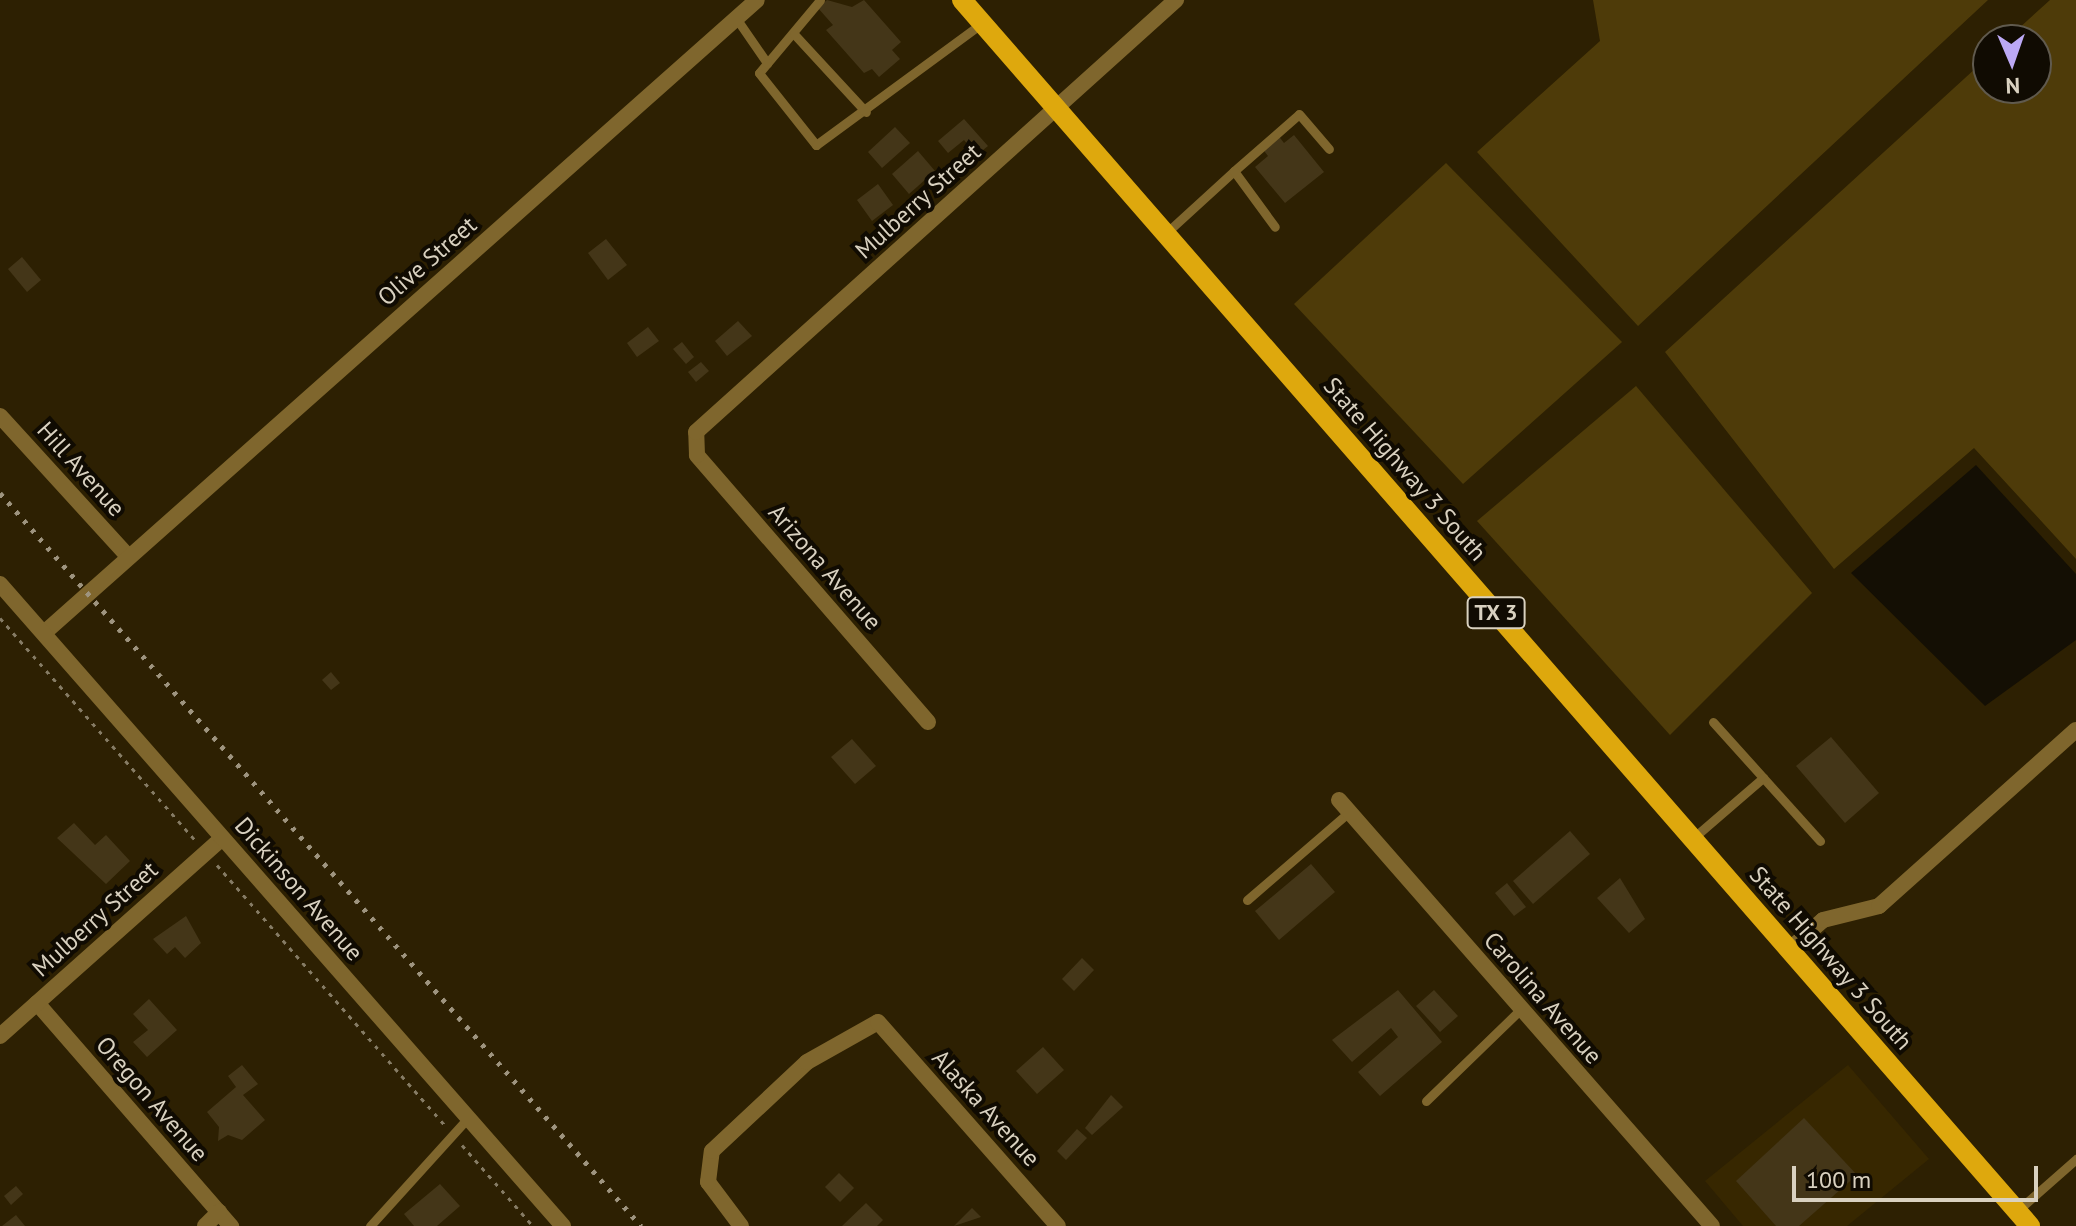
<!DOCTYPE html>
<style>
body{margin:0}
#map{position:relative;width:2076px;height:1226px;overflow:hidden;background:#2d2002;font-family:"PT Sans",sans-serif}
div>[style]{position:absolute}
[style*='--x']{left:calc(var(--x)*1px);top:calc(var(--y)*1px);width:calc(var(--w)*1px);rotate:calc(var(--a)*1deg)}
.built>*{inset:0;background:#372700}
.green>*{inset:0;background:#4e3b09}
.water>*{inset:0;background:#140f04}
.building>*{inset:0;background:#443618}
.path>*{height:3px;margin-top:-1.5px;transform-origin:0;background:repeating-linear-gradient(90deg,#867c65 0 4px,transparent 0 10px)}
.service>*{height:9px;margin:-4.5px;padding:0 4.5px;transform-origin:4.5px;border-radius:4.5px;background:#7f662d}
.minor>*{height:16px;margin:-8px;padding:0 8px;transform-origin:8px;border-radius:8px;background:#7f662d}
.tertiary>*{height:16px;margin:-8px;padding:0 8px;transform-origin:8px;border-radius:8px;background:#7f662d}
.primary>*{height:20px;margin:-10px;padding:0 10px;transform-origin:10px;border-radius:10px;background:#dea80d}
.rail>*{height:5px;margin-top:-2.5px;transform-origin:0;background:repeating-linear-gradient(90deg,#9e947f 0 4px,transparent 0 12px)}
span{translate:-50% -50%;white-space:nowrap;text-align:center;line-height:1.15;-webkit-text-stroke:8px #100b02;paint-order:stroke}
.shield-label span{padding:2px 6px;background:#100b02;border:2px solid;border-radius:6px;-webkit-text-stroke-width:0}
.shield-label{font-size:22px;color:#d9d1c0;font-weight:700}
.street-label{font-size:24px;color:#d9d1c0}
.north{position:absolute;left:1972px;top:24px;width:80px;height:80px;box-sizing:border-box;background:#100b02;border:2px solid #605a4e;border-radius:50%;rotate:178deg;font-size:22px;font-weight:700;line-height:32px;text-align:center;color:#d9d1c0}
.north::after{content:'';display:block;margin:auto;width:28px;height:36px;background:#bca9f5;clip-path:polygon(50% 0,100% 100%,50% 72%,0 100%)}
.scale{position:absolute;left:1792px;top:1166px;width:246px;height:36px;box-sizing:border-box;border:4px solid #d9d1c0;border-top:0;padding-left:10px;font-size:24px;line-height:28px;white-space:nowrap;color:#d9d1c0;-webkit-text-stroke:6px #100b02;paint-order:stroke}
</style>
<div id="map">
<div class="built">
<div style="clip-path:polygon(1848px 1065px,1929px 1159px,1847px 1226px,1743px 1226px,1705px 1181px)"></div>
</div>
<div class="green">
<div style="clip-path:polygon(1593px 0,1988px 0,1638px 326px,1477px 152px,1600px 41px)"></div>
<div style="clip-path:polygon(2050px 0,2076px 0,2076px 559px,1974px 448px,1834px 569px,1665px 352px,1988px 57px,1988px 88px,2036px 88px,2036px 40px,2006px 40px)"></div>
<div style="clip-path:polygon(1446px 163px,1622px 342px,1463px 484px,1294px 304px)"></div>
<div style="clip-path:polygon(1636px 386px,1812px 593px,1670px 735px,1477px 521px)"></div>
</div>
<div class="water">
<div style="clip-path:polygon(1976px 465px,2076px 574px,2076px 640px,1985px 706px,1851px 573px)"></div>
</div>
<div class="building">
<div style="clip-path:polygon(827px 0,852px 7px,864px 0,901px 42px,892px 50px,900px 59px,879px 77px,872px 69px,864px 73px,826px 30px,833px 25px,818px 8px)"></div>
<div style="clip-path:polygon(964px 119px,988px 146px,977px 155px,964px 140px,948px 153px,938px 141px)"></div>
<div style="clip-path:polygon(895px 127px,910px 143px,882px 168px,868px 152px)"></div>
<div style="clip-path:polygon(1277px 134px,1284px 143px,1294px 135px,1324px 172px,1285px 203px,1255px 167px,1268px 156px,1261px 147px)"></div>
<div style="clip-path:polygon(918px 151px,935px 171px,909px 194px,892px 174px)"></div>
<div style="clip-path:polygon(878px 184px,893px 205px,872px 221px,857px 200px)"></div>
<div style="clip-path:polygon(606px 239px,627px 265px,608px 280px,588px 253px)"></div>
<div style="clip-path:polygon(22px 257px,41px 280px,27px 292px,8px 269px)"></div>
<div style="clip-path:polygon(738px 321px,752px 336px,727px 356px,715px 341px)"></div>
<div style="clip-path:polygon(648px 327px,659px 341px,637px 357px,627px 343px)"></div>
<div style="clip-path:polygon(682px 342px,694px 357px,686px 364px,673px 349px)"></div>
<div style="clip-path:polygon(701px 362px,709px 371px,696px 382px,688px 372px)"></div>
<div style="clip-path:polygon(331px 672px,340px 683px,331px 690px,322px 680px)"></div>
<div style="clip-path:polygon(1831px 737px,1879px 793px,1845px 823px,1796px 766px)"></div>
<div style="clip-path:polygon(852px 739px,876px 766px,855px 784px,831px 757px)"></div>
<div style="clip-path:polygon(74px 823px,95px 845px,106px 835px,130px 861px,106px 884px,57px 838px)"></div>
<div style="clip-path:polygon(1570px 831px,1590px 854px,1533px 904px,1513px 881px)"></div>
<div style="clip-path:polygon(1311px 864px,1335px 892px,1279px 940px,1255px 911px)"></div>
<div style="clip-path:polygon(1620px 878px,1645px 919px,1629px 933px,1597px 898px)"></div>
<div style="clip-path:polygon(1507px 883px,1526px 907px,1514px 916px,1495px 893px)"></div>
<div style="clip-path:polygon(186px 916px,201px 943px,185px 958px,175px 947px,167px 954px,153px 939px)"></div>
<div style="clip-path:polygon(1082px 958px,1094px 970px,1074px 991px,1062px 979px)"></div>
<div style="clip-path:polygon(1398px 990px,1442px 1042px,1380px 1096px,1358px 1072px,1398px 1037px,1391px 1028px,1352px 1062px,1332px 1040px)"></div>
<div style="clip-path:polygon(1434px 990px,1458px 1016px,1440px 1032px,1416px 1006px)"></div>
<div style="clip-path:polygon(149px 999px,177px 1030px,147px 1057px,133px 1042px,148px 1030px,133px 1014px)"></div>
<div style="clip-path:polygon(1043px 1047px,1064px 1070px,1037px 1094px,1016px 1071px)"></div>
<div style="clip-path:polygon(242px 1065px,258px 1084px,243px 1095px,265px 1120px,242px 1140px,228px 1135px,218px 1141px,219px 1127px,207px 1112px,236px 1087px,228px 1076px)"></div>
<div style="clip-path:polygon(1111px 1095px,1123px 1107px,1092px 1135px,1085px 1128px)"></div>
<div style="clip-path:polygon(1804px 1118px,1857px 1175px,1799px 1226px,1776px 1226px,1736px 1181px)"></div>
<div style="clip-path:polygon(1077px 1129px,1087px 1138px,1066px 1160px,1057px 1151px)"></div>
<div style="clip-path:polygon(839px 1173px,854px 1188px,840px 1202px,825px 1187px)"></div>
<div style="clip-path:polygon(440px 1184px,460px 1206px,437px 1226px,414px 1226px,404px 1214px)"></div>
<div style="clip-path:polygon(16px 1186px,23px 1194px,11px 1205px,4px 1196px)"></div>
<div style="clip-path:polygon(866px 1203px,883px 1220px,877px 1226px,842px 1226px)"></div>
<div style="clip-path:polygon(972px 1208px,981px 1217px,954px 1226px)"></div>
<div style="clip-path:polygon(16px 1215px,25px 1226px,2px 1226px)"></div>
</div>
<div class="path">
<div style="--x:0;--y:618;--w:297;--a:48.7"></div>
<div style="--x:217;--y:865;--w:348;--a:48.8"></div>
<div style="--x:462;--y:1145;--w:108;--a:48.8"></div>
</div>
<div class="service">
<div style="--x:820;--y:0;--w:95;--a:129.9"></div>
<div style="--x:759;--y:73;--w:92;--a:51.6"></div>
<div style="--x:816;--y:145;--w:206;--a:-36.3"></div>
<div style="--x:736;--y:18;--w:55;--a:55.4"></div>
<div style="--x:794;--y:34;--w:106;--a:47.3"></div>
<div style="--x:1234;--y:171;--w:86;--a:-41.2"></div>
<div style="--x:1299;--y:114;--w:46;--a:49.4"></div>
<div style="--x:1165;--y:234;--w:93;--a:-42.4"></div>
<div style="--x:1234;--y:171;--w:69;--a:53.8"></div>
<div style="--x:1713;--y:722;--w:160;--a:48"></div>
<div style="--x:1692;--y:839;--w:94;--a:-40.7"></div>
<div style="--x:1247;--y:900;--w:135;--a:-40.8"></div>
<div style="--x:1426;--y:1101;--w:131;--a:-44.1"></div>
<div style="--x:2017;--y:1211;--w:79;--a:-41.4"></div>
<div style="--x:370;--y:1226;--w:146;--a:-47.8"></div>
</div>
<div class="minor">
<div style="--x:0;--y:416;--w:187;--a:47.6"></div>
<div style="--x:44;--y:633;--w:953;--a:-41.6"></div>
<div style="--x:928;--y:722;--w:353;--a:-130.9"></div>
<div style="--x:697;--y:455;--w:23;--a:-92"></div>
<div style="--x:696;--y:432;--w:646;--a:-41.99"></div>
<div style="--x:1339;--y:800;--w:566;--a:48.8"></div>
<div style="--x:1789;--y:950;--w:45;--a:-41.4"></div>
<div style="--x:1823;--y:920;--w:58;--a:-14"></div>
<div style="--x:1879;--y:906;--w:264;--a:-41.8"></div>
<div style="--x:37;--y:1003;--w:296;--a:49"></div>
<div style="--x:0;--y:1036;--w:297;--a:-41.7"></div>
<div style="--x:205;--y:1226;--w:20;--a:-45"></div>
<div style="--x:741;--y:1226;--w:55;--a:-126.9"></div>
<div style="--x:708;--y:1182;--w:31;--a:-83"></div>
<div style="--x:712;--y:1151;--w:130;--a:-43.1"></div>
<div style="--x:807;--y:1062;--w:81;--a:-29.4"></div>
<div style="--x:878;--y:1022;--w:272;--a:48.6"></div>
</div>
<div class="tertiary">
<div style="--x:0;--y:584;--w:854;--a:48.75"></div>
</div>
<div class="primary">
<div style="--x:962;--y:0;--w:1626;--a:48.94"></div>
</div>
<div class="rail">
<div style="--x:0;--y:493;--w:974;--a:48.83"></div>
</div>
<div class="shield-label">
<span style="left:1496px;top:613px">TX 3</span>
</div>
<div class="street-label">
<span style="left:918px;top:201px;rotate:-42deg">Mulberry Street</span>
<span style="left:427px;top:261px;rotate:-41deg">Olive Street</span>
<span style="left:81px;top:469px;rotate:48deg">Hill Avenue</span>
<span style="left:1405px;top:469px;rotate:49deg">State Highway 3 South</span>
<span style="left:825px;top:567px;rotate:49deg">Arizona Avenue</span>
<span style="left:299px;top:889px;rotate:49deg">Dickinson Avenue</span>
<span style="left:95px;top:919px;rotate:-42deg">Mulberry Street</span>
<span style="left:1831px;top:958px;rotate:49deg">State Highway 3 South</span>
<span style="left:1543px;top:998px;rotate:49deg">Carolina Avenue</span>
<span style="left:152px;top:1099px;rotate:49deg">Oregon Avenue</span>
<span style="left:986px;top:1108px;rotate:48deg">Alaska Avenue</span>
</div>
<div class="north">N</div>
<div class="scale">100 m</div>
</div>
